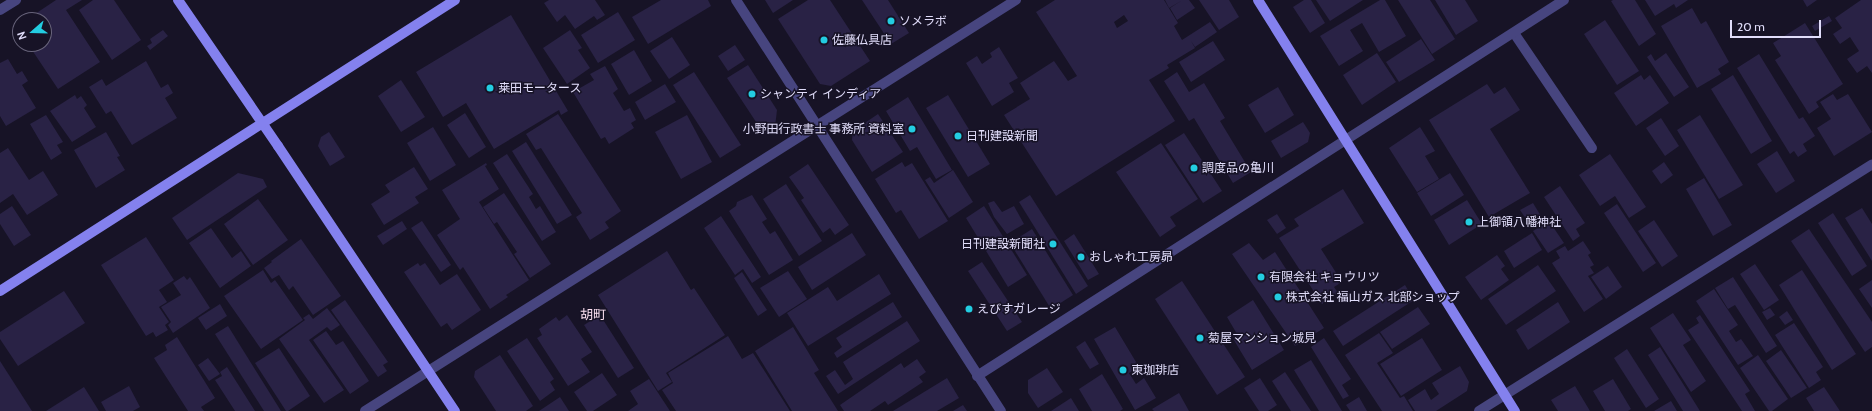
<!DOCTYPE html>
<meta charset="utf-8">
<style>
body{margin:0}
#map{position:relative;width:1872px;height:411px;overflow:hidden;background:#171326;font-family:Cabin,"Noto Sans JP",sans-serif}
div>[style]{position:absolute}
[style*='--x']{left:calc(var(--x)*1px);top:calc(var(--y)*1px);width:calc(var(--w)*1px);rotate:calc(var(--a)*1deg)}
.building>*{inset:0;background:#292245}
.lane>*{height:10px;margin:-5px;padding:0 5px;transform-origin:5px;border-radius:5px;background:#47457f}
.street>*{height:10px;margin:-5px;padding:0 5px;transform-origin:5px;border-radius:5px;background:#47457f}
.secondary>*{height:10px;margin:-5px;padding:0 5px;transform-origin:5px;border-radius:5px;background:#8481ee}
.dots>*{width:11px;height:11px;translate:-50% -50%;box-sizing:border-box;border:2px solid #171326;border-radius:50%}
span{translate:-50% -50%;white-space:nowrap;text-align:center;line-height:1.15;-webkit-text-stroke:3px #171326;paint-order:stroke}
.poi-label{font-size:12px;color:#e1ddfa}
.left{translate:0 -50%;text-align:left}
.right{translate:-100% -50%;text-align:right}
.neighbourhood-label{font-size:13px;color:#fbdff0}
.north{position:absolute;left:12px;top:12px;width:40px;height:40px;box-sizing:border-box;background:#171326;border:1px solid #68647b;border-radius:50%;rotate:250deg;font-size:11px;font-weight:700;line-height:16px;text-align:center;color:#e1ddfa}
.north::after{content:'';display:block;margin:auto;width:14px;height:18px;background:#23cde1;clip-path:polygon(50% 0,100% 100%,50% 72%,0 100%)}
.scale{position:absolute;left:1730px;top:20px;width:91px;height:18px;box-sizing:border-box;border:2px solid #e1ddfa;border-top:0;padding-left:5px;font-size:12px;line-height:14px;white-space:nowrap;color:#e1ddfa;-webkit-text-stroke:3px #171326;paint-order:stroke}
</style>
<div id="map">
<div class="building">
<div style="clip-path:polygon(56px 0,82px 0,66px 10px,100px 62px,58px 89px,28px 44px,44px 44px,44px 20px,26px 20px)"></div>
<div style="clip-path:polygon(93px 0,114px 0,141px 40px,112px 60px,79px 10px)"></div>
<div style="clip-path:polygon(549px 0,595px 0,605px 15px,597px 20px,594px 16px,575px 29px,565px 15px,557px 22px,544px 3px)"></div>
<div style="clip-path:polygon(661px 0,708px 0,711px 6px,648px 44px,632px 17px)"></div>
<div style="clip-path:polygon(765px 0,793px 0,773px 13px)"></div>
<div style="clip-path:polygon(808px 0,830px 0,870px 61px,831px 86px,820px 84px,778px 19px)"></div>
<div style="clip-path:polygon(862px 0,888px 0,909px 33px,891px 44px)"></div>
<div style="clip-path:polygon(evenodd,1055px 0,1164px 0,1178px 23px,1174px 26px,1182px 40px,1210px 22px,1217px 32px,1195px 47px,1191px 41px,1195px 48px,1167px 65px,1169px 68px,1149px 80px,1175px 121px,1056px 196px,1004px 115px,1030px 99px,1020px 83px,1054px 61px,1068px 81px,1077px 76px,1036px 12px,1055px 0,1124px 15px,1128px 21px,1117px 28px,1114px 22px,1124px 15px)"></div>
<div style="clip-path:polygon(1165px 0,1189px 0,1195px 8px,1177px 20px,1170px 8px,1181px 1px,1169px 8px)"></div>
<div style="clip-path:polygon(1199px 0,1229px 0,1239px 17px,1219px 30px)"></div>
<div style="clip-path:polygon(1304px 0,1311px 0,1325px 23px,1310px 33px,1293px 7px)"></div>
<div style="clip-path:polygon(1316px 0,1363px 0,1330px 21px)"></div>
<div style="clip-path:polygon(1380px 0,1385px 0,1406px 36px,1379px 52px,1362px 23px,1350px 30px,1363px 51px,1339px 66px,1320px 36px)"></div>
<div style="clip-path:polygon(1398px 0,1430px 0,1455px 39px,1432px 54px)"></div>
<div style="clip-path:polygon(1435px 0,1465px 0,1478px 21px,1456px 35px)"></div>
<div style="clip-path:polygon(1613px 0,1635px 0,1656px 34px,1639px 46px,1611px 1px)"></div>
<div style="clip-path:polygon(1645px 0,1688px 0,1676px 8px,1674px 4px,1655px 16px)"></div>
<div style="clip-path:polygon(1803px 0,1817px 0,1807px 7px)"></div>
<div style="clip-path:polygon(1861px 0,1872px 0,1872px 73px,1867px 66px,1857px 73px,1847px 59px,1859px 51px,1850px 37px,1840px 44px,1833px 34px,1842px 28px,1835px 18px)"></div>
<div style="clip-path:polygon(1692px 8px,1701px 24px,1706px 21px,1729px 62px,1718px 69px,1721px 74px,1697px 88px,1661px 26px)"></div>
<div style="clip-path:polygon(618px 12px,635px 40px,598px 63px,581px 35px)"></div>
<div style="clip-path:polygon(511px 15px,568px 111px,561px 115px,559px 110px,494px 149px,466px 103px,443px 117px,416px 72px)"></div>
<div style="clip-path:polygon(1829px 16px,1832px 21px,1815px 31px,1812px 26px)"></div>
<div style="clip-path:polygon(1605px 20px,1639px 71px,1617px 85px,1584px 34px)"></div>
<div style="clip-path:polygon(1805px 23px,1843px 84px,1816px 102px,1819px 107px,1809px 114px,1775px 60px,1781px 56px,1773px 43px)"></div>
<div style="clip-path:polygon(163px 30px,168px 36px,150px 50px,147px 46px,152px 43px,150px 39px)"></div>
<div style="clip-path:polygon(570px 30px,582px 48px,578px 50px,590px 68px,567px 84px,543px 48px)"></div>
<div style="clip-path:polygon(672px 37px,690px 65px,669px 79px,650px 51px)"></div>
<div style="clip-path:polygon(1421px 39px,1435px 60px,1399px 82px,1386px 62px)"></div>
<div style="clip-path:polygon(1213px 41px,1225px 60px,1191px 82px,1179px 62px)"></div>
<div style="clip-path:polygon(735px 45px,745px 60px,728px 71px,718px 56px)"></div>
<div style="clip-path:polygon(999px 47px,1018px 78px,1009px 83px,1014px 92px,992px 106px,966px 63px,977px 56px,982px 64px,992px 57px,990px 53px)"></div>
<div style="clip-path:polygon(634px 50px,652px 81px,629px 95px,611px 64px)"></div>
<div style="clip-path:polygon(1377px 53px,1396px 82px,1362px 105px,1343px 75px)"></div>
<div style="clip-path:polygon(1666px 53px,1689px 87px,1674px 97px,1647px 57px,1651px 54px,1655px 61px)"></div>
<div style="clip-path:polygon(1759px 54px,1799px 119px,1803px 117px,1815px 136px,1803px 144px,1807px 151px,1798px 157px,1794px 151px,1790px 154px,1737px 68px)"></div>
<div style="clip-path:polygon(8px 59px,17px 74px,22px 71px,28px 81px,22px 85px,36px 108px,6px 126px,0 116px,0 63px)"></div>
<div style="clip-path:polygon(146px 61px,161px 88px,168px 84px,173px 93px,165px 98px,177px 118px,132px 145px,111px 111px,106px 114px,89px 87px,102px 79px,106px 86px)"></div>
<div style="clip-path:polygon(748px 65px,777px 110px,775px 127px,764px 134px,727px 78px)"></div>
<div style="clip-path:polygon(605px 66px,618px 89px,613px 93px,624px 111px,630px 108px,636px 120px,631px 123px,634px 128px,609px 144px,605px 137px,601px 139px,573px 92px,594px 80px,590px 74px)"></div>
<div style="clip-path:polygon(694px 72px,741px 145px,720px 158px,673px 85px)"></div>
<div style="clip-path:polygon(1177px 72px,1189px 92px,1204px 83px,1225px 118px,1220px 121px,1251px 172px,1233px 183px,1194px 118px,1189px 121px,1164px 81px)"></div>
<div style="clip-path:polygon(1641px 75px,1644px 80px,1650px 75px,1669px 103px,1636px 126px,1614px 93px)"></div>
<div style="clip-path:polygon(1733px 75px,1772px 141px,1751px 154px,1711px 89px)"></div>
<div style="clip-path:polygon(401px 80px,425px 117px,401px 132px,378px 96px)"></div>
<div style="clip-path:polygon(665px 84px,676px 102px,645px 120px,635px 102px)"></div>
<div style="clip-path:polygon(1487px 84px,1494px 94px,1505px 87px,1520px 110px,1490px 129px,1530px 193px,1489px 217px,1429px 120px)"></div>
<div style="clip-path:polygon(1278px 87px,1294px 115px,1265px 133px,1248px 105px)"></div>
<div style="clip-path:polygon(1833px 94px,1837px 100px,1848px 94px,1872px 132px,1834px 156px,1817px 128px,1831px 119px,1820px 102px)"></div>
<div style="clip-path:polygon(75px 95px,77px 99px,81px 96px,87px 105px,84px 108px,96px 127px,72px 142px,50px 111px)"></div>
<div style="clip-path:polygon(948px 95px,990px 164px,968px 177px,926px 108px)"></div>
<div style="clip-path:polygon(908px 97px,952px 170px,936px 179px,917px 147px,910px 151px,886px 111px)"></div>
<div style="clip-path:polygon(465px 113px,486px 147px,469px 158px,447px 125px)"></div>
<div style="clip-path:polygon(558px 114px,621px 211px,605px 222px,609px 228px,590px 240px,576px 217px,582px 213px,541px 148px,536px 150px,526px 134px)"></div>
<div style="clip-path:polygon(878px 114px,903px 152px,872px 172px,852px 140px,853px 131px)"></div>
<div style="clip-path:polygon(46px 115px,63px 142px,57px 145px,62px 153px,51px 160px,30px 124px)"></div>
<div style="clip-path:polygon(687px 115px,712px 162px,681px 179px,655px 132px)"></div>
<div style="clip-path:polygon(1700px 115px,1743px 185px,1719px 199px,1677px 130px)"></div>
<div style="clip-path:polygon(1661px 118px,1679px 146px,1665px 156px,1646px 128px)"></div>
<div style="clip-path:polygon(1303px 122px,1310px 133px,1308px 142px,1281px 158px,1271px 141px)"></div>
<div style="clip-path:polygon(433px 127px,456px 165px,430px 181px,407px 143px)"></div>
<div style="clip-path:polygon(1420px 127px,1435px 151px,1425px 156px,1439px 179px,1417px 192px,1389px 148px)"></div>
<div style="clip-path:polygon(106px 132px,120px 156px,117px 157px,125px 170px,96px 188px,74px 150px)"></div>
<div style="clip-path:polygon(329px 132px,345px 157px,330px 166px,318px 146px,321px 137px)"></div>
<div style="clip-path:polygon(1184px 133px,1222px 191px,1203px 203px,1165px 145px)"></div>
<div style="clip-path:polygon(526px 142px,572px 215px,557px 224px,512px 151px)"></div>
<div style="clip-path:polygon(1161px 143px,1198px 199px,1170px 217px,1176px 226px,1160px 237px,1116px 172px)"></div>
<div style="clip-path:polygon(8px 148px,29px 180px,43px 171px,58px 195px,27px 215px,13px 194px,0 203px,0 153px)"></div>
<div style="clip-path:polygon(1777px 151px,1795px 181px,1776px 193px,1757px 164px)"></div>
<div style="clip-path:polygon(507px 154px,533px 194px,529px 197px,536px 209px,540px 206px,556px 232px,542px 241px,493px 163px)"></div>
<div style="clip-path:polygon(1610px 154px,1646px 207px,1629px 218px,1615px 196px,1600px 206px,1579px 175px)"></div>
<div style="clip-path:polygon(902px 162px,905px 167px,912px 163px,948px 221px,919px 239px,901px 210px,896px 213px,875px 179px)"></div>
<div style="clip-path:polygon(1664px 162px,1673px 175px,1661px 184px,1652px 171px)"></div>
<div style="clip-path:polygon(486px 163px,487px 165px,485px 166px,499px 189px,479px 202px,529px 280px,506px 295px,508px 297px,490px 309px,463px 267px,460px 270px,437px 235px,460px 219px,442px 190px)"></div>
<div style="clip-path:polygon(808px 164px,849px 225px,835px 235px,830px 228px,823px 233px,801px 200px,804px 198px,789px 177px)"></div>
<div style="clip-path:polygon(414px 167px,428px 189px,415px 197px,419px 203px,384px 225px,371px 204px,390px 192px,385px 185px)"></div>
<div style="clip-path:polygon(953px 170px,973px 202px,949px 218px,925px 180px,930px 177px,934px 183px)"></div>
<div style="clip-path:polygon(238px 173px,263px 179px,267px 187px,187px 240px,172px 218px)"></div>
<div style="clip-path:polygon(1450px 173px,1464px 195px,1431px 216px,1417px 193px)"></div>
<div style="clip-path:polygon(1704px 178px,1732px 225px,1713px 236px,1686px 189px)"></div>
<div style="clip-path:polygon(786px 184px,822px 241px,799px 256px,763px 199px)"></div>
<div style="clip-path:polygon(1560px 186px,1585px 223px,1576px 229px,1580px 236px,1573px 241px,1544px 197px)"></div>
<div style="clip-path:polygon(1343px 189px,1364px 223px,1321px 249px,1342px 282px,1334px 287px,1338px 293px,1322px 304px,1279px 238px,1299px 226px,1294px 219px)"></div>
<div style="clip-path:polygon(504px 193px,551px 264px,530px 278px,514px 254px,517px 252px,497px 222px,494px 224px,483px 207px)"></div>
<div style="clip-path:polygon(752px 195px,767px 219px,762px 222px,770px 234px,775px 231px,793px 260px,769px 275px,729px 211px,736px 206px,737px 202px)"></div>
<div style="clip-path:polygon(1030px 195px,1088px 286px,1076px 294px,1019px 202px)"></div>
<div style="clip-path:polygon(258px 199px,288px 240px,253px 265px,224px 224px)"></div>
<div style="clip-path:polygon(1467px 200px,1482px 224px,1449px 245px,1434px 220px)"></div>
<div style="clip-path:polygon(994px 201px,1002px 212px,1014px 206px,1024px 224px,1007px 234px,994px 217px,988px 203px)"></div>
<div style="clip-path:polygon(1533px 203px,1544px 221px,1532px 228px,1520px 210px)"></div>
<div style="clip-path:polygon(1617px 204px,1656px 263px,1643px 272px,1604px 213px)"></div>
<div style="clip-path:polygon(12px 206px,31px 235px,14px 246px,0 224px,0 214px)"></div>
<div style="clip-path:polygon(984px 206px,1027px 275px,1008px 287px,966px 218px)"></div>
<div style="clip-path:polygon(1862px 208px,1872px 224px,1872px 261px,1845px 218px)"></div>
<div style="clip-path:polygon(1833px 213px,1867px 266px,1852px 276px,1818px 223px)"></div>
<div style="clip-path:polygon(1277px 214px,1286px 228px,1277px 234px,1267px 220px)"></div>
<div style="clip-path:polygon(721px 216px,761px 277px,752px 283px,743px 269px,735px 275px,704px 228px)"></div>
<div style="clip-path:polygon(1654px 220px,1678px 256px,1662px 267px,1638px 231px)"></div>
<div style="clip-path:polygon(402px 221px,407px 229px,383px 245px,377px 236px)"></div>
<div style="clip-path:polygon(422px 221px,451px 265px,441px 272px,411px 228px)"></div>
<div style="clip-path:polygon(1549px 221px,1564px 243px,1548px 253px,1533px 231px)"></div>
<div style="clip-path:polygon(211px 228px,232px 258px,241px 251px,251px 266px,220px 288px,189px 243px)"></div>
<div style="clip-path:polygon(1032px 229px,1073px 295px,1051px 309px,1010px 243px)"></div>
<div style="clip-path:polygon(1809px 229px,1872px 322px,1872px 347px,1865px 352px,1791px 241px)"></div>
<div style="clip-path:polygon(852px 233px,866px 255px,812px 290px,798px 267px)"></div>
<div style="clip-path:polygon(1532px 233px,1542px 250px,1514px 268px,1504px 251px)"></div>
<div style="clip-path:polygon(1074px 234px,1099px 274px,1088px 280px,1064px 241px)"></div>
<div style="clip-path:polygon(146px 237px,174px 280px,159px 290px,167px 302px,159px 307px,169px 322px,165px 325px,168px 330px,156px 337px,153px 332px,146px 336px,101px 265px)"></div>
<div style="clip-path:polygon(301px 239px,341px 296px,313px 315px,293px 286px,289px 290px,279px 275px,272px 279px,264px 268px,272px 262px,271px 261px)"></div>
<div style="clip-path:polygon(1583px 241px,1591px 253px,1588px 255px,1594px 265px,1590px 267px,1594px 273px,1588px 276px,1603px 299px,1584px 312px,1552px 263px,1560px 258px,1556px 251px,1565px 246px,1568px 251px)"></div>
<div style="clip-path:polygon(1249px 243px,1263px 260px,1275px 252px,1324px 328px,1295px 346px,1232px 254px)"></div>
<div style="clip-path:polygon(667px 251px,691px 290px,694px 288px,725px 335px,666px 373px,672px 382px,658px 391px,598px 295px)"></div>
<div style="clip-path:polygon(1497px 255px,1505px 266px,1501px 269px,1509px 280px,1481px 300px,1465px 277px)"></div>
<div style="clip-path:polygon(982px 262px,1022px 322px,1007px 331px,968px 271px)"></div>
<div style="clip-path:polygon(418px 263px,420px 266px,425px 263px,440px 285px,457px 274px,481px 310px,452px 330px,447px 323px,441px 327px,404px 272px)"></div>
<div style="clip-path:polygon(1755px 264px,1779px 300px,1764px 310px,1740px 274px)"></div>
<div style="clip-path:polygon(1538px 265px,1556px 291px,1506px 325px,1488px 299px)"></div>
<div style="clip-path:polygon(1608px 266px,1622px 287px,1606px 299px,1591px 277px)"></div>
<div style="clip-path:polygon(263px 270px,271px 283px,275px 280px,303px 320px,261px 349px,224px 296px)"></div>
<div style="clip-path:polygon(1802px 270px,1856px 354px,1832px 370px,1779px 285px)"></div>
<div style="clip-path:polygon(788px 271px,807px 299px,779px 317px,760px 288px)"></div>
<div style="clip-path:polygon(742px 272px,767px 310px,758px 316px,734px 278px)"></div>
<div style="clip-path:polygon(879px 274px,891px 294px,808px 346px,787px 313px,828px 287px,837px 301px)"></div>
<div style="clip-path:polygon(184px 276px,187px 280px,190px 277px,210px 308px,173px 333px,168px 325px,171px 322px,161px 307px,181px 295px,173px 283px)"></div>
<div style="clip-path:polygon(1733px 277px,1777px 346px,1766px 353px,1735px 305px,1728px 309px,1715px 288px)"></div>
<div style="clip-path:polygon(1872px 280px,1872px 308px,1859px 289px)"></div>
<div style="clip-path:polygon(1182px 281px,1245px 377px,1217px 395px,1155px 299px)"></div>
<div style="clip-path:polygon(1405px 285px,1414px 300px,1343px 346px,1333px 331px)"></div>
<div style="clip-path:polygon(1714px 289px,1738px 325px,1729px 331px,1736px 342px,1741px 339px,1753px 356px,1738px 365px,1696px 301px)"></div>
<div style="clip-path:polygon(64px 291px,85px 323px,18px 366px,0 339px,0 332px)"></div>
<div style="clip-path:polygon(345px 300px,388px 362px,383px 365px,387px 371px,378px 377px,331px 310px)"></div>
<div style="clip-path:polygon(1253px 300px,1284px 350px,1252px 370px,1232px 337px,1237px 334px,1227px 317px)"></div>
<div style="clip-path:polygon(893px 302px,902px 317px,837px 358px,834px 353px,842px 347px,836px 338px)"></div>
<div style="clip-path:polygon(1558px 302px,1570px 322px,1528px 350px,1516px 330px)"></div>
<div style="clip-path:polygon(220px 304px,227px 316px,206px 330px,198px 318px)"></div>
<div style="clip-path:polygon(1418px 307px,1430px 324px,1392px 349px,1380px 332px)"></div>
<div style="clip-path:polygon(327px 308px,340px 325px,331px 331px,327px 327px,309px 340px,344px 390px,324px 403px,279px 339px,305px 320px,303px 318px,309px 314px,313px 319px)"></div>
<div style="clip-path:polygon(1770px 308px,1775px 315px,1767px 320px,1762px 312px)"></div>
<div style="clip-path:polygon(1787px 311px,1793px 320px,1785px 325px,1779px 317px)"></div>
<div style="clip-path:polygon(1673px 313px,1691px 340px,1683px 345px,1706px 381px,1691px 392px,1650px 328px)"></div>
<div style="clip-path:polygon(567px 315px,592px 352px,581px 359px,590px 372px,568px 386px,537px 338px,542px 335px,539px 329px,556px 317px,559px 321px)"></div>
<div style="clip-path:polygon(600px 315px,634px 368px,618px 378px,584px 325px)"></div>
<div style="clip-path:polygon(1700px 315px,1750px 391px,1745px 394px,1755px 411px,1742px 411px,1688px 330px,1699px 323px,1696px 318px)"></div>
<div style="clip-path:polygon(907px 321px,920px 341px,838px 394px,826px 376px,835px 370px,845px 385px,853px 379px,843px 362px)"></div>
<div style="clip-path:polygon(1794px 323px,1823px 367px,1816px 372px,1821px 380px,1809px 388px,1775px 335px)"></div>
<div style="clip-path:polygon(228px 326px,281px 411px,264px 411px,215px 334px)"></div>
<div style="clip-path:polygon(793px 327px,819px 370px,814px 373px,838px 411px,792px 411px,755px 351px)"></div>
<div style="clip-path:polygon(1115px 327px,1139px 367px,1129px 373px,1136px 384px,1144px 378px,1156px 398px,1135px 410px,1094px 339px)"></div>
<div style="clip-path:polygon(326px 331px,336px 345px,343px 341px,369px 381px,350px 394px,313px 340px)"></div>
<div style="clip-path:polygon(1379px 333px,1393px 353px,1377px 363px,1400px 398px,1404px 396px,1413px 411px,1382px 411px,1345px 355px)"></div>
<div style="clip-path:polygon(728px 336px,742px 359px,753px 353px,790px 411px,676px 411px,662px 390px,673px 383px,668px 373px)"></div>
<div style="clip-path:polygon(177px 337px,215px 398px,201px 407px,204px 411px,188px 411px,154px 358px,167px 350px,165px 345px)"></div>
<div style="clip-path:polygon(527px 338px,554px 379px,550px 382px,555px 390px,540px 401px,507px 351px)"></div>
<div style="clip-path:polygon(1324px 338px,1351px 379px,1342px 385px,1349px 396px,1343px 399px,1311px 347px)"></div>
<div style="clip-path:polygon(1422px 338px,1442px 370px,1401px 396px,1380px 364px)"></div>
<div style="clip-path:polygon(1085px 341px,1099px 364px,1090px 369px,1076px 347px)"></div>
<div style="clip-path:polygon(1660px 347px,1700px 411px,1683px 411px,1648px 355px)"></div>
<div style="clip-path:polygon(279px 348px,310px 396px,288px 411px,286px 411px,255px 363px)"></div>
<div style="clip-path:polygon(1627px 349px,1659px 399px,1646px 408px,1614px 358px)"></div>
<div style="clip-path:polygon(1781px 350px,1807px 388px,1791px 398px,1766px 361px)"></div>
<div style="clip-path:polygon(500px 355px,533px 406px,526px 411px,496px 411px,474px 377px,475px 371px)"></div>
<div style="clip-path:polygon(1758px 355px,1788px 399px,1772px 411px,1769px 411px,1740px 368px)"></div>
<div style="clip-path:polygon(208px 358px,220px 374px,209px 381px,198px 365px)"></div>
<div style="clip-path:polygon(917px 359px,926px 372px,919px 377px,923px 382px,888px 405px,885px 401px,870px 411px,844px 411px,840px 405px,901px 363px,904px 368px)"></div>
<div style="clip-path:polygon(1311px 360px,1342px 411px,1319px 411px,1294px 370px)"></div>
<div style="clip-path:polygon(0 361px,32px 411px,0 411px)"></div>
<div style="clip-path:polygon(1460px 366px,1469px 382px,1467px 391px,1436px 411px,1415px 411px,1408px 400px,1425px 389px,1431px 400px,1439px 394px,1432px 383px)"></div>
<div style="clip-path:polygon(227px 367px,255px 411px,235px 411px,215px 380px,222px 376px,220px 372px)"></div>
<div style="clip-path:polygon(1047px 368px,1063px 392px,1038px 408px,1028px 393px,1028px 380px)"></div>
<div style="clip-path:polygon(1285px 372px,1311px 411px,1291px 411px,1272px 381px)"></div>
<div style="clip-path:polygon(602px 373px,617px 395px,593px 411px,587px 411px,574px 392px)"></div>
<div style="clip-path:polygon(1102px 374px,1123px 409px,1120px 411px,1092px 411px,1079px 389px)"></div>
<div style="clip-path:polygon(947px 378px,959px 398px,937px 411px,893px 411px)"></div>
<div style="clip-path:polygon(1260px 378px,1277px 405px,1268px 411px,1259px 411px,1244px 388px)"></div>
<div style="clip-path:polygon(649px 379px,670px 411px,628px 411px,638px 404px,630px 391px)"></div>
<div style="clip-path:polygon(1613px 379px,1631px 409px,1628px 411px,1605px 411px,1593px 391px)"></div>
<div style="clip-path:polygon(129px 386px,140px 407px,133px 411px,106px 411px,101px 402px)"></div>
<div style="clip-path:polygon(1575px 386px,1590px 411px,1558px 411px,1551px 400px)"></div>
<div style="clip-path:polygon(84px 387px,99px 411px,46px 411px)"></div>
<div style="clip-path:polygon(1824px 387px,1840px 411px,1814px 411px,1806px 398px)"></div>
<div style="clip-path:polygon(1179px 393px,1189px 411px,1154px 411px,1152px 409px)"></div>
<div style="clip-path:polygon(560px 397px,569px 411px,539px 411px)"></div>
<div style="clip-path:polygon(1359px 397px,1367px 411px,1350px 411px,1346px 405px)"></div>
<div style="clip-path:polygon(1071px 398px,1079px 411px,1051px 411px)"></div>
<div style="clip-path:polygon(1671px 401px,1677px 411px,1654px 411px)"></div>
<div style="clip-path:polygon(963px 405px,967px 411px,953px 411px)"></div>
</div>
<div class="lane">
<div style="--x:1514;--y:33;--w:139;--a:55.9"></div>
</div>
<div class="street">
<div style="--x:736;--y:0;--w:489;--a:57.2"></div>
<div style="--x:0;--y:10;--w:19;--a:-32"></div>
<div style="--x:977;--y:376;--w:697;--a:-32.64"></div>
<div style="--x:365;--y:411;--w:770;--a:-32.27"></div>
<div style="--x:1479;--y:411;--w:464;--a:-32.1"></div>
</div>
<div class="secondary">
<div style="--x:178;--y:0;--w:177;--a:55.6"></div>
<div style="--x:278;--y:146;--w:319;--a:56.3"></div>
<div style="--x:1258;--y:0;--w:485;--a:58"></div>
<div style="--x:0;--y:291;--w:540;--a:-32.6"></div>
</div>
<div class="dots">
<div style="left:891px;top:21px;background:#23cde1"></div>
<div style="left:824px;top:40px;background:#23cde1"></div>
<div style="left:490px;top:88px;background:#23cde1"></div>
<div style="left:752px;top:94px;background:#23cde1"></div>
<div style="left:912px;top:129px;background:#23cde1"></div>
<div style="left:958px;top:136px;background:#23cde1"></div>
<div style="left:1194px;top:168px;background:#23cde1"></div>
<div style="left:1469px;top:222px;background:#23cde1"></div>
<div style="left:1053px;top:244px;background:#23cde1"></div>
<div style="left:1081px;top:257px;background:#23cde1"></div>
<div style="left:1261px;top:277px;background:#23cde1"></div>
<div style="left:1278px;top:297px;background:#23cde1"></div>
<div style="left:969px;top:309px;background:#23cde1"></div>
<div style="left:1200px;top:338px;background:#23cde1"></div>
<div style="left:1123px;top:370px;background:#23cde1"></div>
</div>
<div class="poi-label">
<span class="left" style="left:899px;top:21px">ソメラボ</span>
<span class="left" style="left:832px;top:40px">佐藤仏具店</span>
<span class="left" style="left:498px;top:88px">桒田モータース</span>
<span class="left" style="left:760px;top:94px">シャンティ インディア</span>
<span class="right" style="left:904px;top:129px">小野田行政書士 事務所 資料室</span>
<span class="left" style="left:966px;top:136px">日刊建設新聞</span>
<span class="left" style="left:1202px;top:168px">調度品の亀川</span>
<span class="left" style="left:1477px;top:222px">上御領八幡神社</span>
<span class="right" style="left:1045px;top:244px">日刊建設新聞社</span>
<span class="left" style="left:1089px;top:257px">おしゃれ工房昴</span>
<span class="left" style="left:1269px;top:277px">有限会社 キョウリツ</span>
<span class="left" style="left:1286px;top:297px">株式会社 福山ガス 北部ショップ</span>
<span class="left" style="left:977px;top:309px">えびすガレージ</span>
<span class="left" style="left:1208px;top:338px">菊屋マンション城見</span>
<span class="left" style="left:1131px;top:370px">東珈琲店</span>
</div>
<div class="neighbourhood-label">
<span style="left:593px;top:314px">胡町</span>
</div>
<div class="north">N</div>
<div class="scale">20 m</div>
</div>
